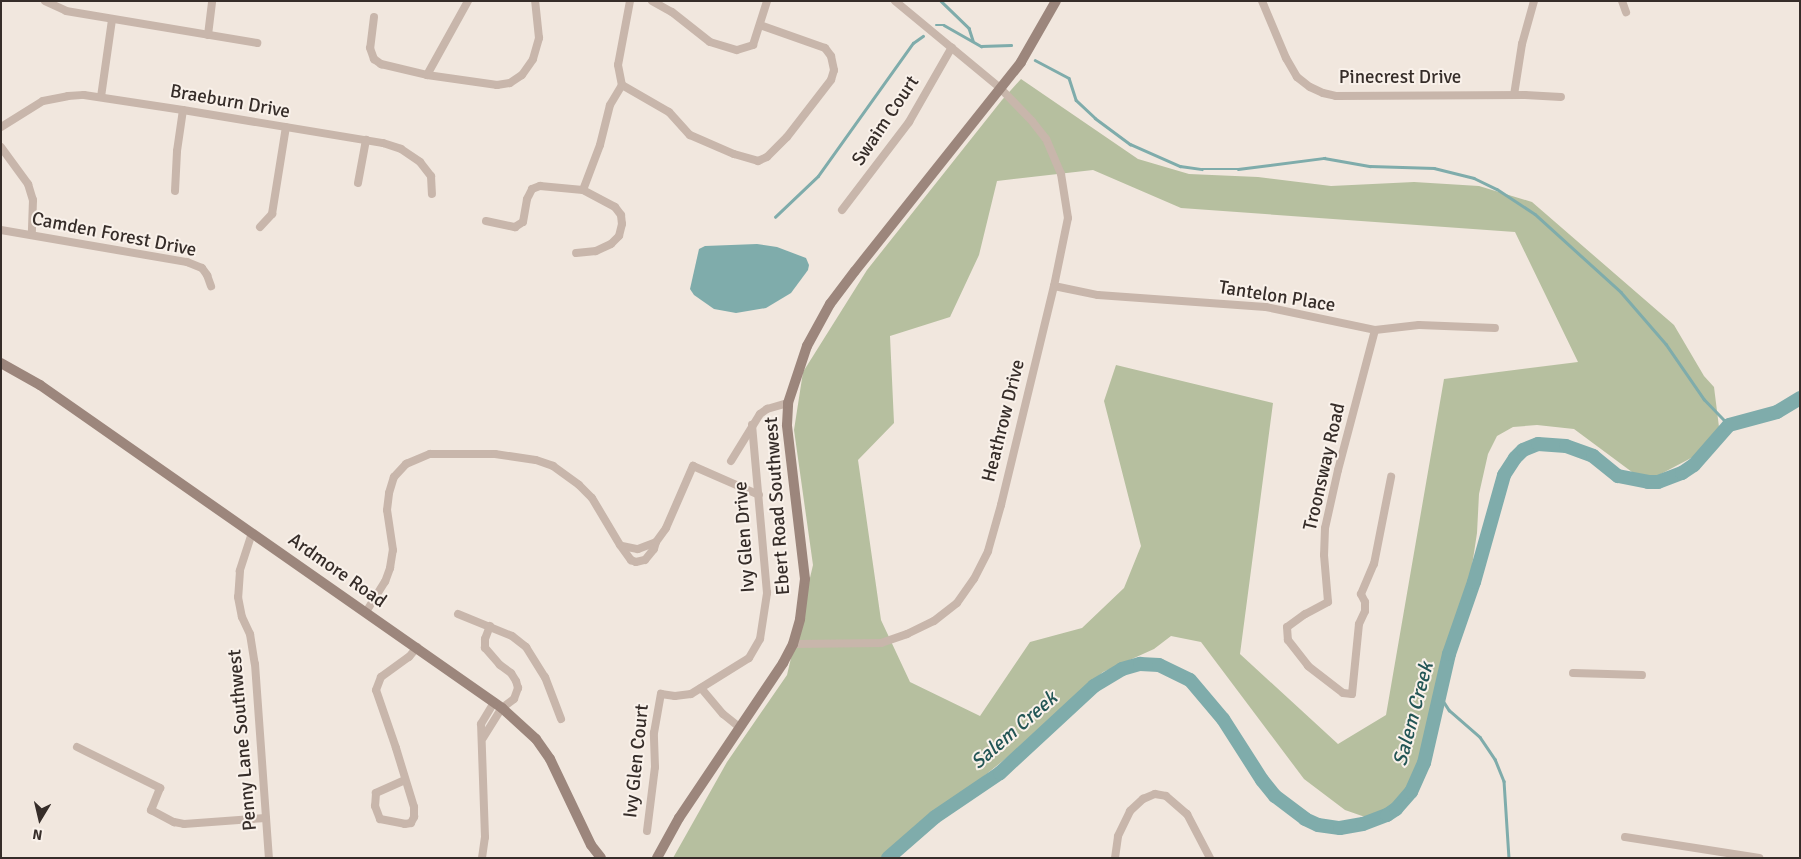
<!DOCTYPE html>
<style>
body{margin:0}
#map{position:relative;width:1801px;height:859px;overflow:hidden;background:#f1e7de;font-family:Signika,sans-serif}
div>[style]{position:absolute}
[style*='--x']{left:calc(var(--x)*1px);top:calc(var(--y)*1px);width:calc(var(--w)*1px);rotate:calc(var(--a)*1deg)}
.green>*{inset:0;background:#b6bf9f}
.water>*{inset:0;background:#7facab}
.stream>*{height:2.5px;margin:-1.25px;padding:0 1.25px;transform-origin:1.25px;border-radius:1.25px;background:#7facab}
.river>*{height:14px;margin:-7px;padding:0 7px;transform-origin:7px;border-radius:7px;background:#7facab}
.street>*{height:8px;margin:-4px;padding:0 4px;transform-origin:4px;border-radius:4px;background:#c8b6ab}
.secondary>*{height:10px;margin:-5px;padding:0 5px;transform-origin:5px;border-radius:5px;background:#9c867c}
span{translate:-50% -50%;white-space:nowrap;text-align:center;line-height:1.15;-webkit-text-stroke:4px #f9f1ea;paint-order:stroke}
.street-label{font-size:19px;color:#362d29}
.water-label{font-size:20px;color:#255;font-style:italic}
.frame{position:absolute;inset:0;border:2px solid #362d29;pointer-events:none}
.north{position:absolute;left:15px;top:794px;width:50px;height:50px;-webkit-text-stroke:4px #f9f1ea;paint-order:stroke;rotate:189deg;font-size:14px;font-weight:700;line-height:20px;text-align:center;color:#362d29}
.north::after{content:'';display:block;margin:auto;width:18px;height:22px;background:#362d29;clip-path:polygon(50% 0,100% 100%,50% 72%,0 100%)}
</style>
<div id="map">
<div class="green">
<div style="clip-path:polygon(evenodd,1021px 79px,1138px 159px,1189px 174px,1258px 177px,1331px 186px,1414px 182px,1479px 186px,1532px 202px,1674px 325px,1704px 376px,1714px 387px,1719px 427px,1693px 457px,1657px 476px,1636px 475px,1574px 429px,1537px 425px,1513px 427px,1497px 436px,1488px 454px,1479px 494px,1477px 533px,1470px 579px,1448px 645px,1418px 761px,1407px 791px,1390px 808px,1365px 817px,1345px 810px,1304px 779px,1201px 642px,1171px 636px,1154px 649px,1103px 672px,1062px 707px,1030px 739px,882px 858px,673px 858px,727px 762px,787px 675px,813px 565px,794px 430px,803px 372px,867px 270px,1002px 100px,1021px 79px,1093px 170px,1181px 208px,1515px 232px,1578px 362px,1444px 379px,1386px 715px,1338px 744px,1240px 654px,1273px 403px,1116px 365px,1104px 401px,1141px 546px,1124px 588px,1082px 628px,1030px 642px,980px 716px,910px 682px,881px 620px,858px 460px,894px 423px,890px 336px,950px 317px,979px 255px,997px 181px,1093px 170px)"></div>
</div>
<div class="water">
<div style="clip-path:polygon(757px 244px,777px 247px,806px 258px,809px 265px,808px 270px,791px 293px,766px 308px,736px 313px,714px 309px,694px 295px,690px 289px,699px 249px,705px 246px)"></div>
</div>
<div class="stream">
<div style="--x:941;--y:1;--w:39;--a:44"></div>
<div style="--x:969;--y:28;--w:13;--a:72"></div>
<div style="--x:936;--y:25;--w:8;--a:0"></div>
<div style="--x:944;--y:25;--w:43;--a:29.6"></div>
<div style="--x:981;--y:46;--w:30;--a:-2"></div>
<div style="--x:1035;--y:60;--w:38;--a:28"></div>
<div style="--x:1069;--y:78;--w:23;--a:72"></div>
<div style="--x:1076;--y:100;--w:26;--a:43"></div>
<div style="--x:1095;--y:118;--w:44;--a:36.6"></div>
<div style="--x:1130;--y:144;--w:55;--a:23.7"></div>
<div style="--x:1180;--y:166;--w:22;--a:8"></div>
<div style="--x:1202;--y:169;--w:36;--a:0"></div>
<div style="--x:1238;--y:169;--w:87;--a:-7.3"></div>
<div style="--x:1324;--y:158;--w:47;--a:9.9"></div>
<div style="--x:1370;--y:166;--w:64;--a:1.8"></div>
<div style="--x:1434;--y:168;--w:41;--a:14"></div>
<div style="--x:1474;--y:178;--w:25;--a:26"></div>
<div style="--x:1497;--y:189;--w:45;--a:33.3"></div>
<div style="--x:1535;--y:214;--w:116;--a:42.2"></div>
<div style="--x:1621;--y:292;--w:69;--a:49.1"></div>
<div style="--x:1666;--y:344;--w:67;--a:55.4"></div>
<div style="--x:1704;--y:399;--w:36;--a:46"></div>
<div style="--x:775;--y:217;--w:59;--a:-43.6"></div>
<div style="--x:818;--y:176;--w:163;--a:-54.5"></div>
<div style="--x:913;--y:43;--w:12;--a:-35"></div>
<div style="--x:1440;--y:696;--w:17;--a:57"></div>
<div style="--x:1449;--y:710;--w:41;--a:41.1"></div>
<div style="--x:1480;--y:737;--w:27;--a:56"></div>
<div style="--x:1495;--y:759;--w:24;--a:68"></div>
<div style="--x:1504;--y:781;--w:77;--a:86.3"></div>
</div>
<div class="river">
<div style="--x:888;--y:858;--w:62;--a:-41.1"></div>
<div style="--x:935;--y:817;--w:78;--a:-34.1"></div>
<div style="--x:1000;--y:773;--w:128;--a:-42.8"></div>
<div style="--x:1094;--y:686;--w:33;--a:-31"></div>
<div style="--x:1122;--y:669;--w:19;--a:-16"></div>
<div style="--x:1140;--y:664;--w:19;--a:3"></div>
<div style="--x:1159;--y:665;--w:34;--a:26"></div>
<div style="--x:1190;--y:680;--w:51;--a:49.8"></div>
<div style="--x:1223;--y:719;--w:72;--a:57.4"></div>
<div style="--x:1262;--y:780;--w:21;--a:51"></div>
<div style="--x:1275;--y:796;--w:38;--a:37"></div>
<div style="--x:1305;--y:819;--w:14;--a:25"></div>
<div style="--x:1318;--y:825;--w:22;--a:8"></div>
<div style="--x:1340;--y:828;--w:23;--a:-10"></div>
<div style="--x:1363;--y:824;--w:26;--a:-21"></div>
<div style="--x:1387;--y:815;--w:11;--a:-34"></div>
<div style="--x:1396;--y:809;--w:23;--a:-49"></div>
<div style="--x:1411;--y:792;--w:32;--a:-66"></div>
<div style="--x:1424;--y:763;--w:112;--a:-77.1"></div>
<div style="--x:1449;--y:654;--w:76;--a:-70.9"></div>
<div style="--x:1474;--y:582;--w:111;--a:-74.3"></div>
<div style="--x:1504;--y:475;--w:20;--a:-57"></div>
<div style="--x:1515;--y:458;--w:11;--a:-45"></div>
<div style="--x:1523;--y:450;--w:16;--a:-22"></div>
<div style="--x:1538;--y:444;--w:28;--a:4"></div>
<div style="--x:1566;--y:446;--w:29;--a:20"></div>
<div style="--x:1593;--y:456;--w:32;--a:39"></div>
<div style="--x:1618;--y:476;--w:31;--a:11"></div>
<div style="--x:1648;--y:482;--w:10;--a:0"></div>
<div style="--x:1658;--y:482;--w:26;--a:-21"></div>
<div style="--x:1682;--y:473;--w:14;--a:-34"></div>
<div style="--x:1694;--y:465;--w:53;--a:-48.8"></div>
<div style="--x:1729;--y:425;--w:50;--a:-15.2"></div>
<div style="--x:1777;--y:412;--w:27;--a:-31"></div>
</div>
<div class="street">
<div style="--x:45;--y:1;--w:23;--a:25"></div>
<div style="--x:66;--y:11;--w:194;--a:9.5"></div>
<div style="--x:630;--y:1;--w:65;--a:100.6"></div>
<div style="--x:618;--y:65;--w:20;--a:79"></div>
<div style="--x:622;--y:85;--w:54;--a:29.9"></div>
<div style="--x:669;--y:112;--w:31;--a:48"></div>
<div style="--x:690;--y:135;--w:48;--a:23.4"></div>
<div style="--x:734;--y:154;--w:25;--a:16"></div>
<div style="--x:758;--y:161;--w:10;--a:-24"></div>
<div style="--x:767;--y:157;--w:28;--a:-45"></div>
<div style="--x:787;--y:137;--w:72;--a:-52.3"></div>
<div style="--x:831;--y:80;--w:10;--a:-73"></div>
<div style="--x:834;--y:70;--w:14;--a:-102"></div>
<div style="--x:831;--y:56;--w:10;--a:-127"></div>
<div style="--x:825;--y:48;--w:69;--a:-160.5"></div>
<div style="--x:652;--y:1;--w:23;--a:29"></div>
<div style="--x:672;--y:12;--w:48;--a:38.3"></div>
<div style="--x:710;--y:42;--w:28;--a:17"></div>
<div style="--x:737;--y:50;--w:17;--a:-17"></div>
<div style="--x:753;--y:45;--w:46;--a:-72.3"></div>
<div style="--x:1262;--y:1;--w:62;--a:67.2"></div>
<div style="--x:1286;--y:58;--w:22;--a:60"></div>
<div style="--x:1297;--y:77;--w:16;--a:38"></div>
<div style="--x:1310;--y:87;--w:14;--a:25"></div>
<div style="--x:1323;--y:93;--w:13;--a:13"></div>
<div style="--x:1336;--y:96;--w:189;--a:-0.3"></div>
<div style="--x:1525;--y:95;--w:36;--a:3"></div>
<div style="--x:1622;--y:1;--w:12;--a:70"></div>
<div style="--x:374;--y:17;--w:31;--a:97"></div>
<div style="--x:370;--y:48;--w:12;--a:70"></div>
<div style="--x:374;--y:59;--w:9;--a:36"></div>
<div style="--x:381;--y:64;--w:47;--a:13.4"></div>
<div style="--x:427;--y:75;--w:71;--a:8.1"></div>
<div style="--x:497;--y:85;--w:13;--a:-9"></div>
<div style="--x:510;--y:83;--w:14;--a:-34"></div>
<div style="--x:522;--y:75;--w:19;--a:-55"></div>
<div style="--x:533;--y:59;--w:22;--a:-74"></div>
<div style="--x:539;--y:38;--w:37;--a:-96"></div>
<div style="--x:208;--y:35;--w:34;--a:-83"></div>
<div style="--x:427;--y:75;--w:85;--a:-61"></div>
<div style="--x:1514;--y:95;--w:52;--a:-81.1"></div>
<div style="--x:1522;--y:44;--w:45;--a:-74.4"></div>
<div style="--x:101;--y:97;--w:78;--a:-81.9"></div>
<div style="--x:1;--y:127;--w:49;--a:-31.8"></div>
<div style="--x:43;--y:101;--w:25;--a:-11"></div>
<div style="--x:68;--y:96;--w:16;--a:-4"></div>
<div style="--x:84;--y:95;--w:100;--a:8.6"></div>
<div style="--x:183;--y:110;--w:203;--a:9.4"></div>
<div style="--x:383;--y:143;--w:19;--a:18"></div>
<div style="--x:401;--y:149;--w:23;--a:34"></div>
<div style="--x:420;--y:162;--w:18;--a:52"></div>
<div style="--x:431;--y:176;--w:18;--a:87"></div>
<div style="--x:1;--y:147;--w:46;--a:53.9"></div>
<div style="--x:28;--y:184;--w:17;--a:73"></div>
<div style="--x:33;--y:200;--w:35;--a:92"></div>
<div style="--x:358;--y:183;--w:44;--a:-79.5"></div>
<div style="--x:583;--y:190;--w:48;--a:-69.3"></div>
<div style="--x:600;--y:145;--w:41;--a:-76"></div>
<div style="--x:610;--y:105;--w:23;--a:-59"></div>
<div style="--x:175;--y:191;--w:40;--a:-87.1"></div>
<div style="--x:177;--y:151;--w:41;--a:-81.7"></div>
<div style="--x:842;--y:210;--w:111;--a:-52.7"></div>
<div style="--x:909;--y:122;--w:86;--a:-60.2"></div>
<div style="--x:486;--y:221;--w:30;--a:12"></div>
<div style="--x:515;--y:227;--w:9;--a:-32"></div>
<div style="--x:523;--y:222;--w:23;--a:-80"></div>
<div style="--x:527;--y:199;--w:11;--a:-63"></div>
<div style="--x:532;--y:189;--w:9;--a:-21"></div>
<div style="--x:540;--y:186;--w:43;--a:5.3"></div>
<div style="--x:583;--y:190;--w:36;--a:28"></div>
<div style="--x:615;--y:207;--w:10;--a:53"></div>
<div style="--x:621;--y:215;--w:9;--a:84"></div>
<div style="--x:622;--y:224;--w:12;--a:104"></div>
<div style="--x:619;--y:236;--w:11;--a:135"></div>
<div style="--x:611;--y:244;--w:17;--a:155"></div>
<div style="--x:596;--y:251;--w:20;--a:174"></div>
<div style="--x:260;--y:227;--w:18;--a:-47"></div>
<div style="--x:272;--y:214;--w:88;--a:-80.9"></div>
<div style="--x:1;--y:230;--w:189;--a:9.8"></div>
<div style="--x:187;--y:262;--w:16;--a:22"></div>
<div style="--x:202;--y:268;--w:9;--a:54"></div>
<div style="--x:207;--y:275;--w:12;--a:70"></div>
<div style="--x:1054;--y:286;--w:45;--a:11.6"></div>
<div style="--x:1098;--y:295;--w:168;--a:4.1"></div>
<div style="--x:1266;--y:307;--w:111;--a:11.9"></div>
<div style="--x:1375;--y:330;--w:44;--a:-6.5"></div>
<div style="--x:1419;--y:325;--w:76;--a:2.3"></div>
<div style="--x:1375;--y:330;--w:145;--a:104.8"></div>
<div style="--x:1338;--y:470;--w:59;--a:102.6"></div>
<div style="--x:1325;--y:528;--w:27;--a:92"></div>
<div style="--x:1324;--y:555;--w:47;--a:85.1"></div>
<div style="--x:1328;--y:602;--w:26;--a:152"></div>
<div style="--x:1305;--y:614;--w:22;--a:144"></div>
<div style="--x:1287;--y:627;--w:13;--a:86"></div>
<div style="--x:1288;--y:640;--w:33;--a:52"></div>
<div style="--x:1308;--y:666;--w:44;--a:37.6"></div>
<div style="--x:1343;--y:693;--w:9;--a:6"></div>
<div style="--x:1352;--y:694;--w:70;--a:-84.3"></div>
<div style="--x:1359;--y:624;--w:14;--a:-65"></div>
<div style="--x:1365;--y:611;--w:9;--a:-90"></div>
<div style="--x:1365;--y:602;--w:9;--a:-117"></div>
<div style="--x:1361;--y:594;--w:33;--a:-67"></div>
<div style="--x:1374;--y:564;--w:89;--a:-78.9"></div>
<div style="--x:731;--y:461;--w:55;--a:-58.3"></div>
<div style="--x:760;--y:414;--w:9;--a:-36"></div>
<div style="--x:767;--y:409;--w:22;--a:-16"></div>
<div style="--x:252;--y:533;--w:40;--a:108"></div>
<div style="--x:240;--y:571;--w:26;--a:94"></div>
<div style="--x:238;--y:597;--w:20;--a:79"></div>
<div style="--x:242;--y:617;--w:19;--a:65"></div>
<div style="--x:250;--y:634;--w:30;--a:81"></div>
<div style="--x:255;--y:664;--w:195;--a:85.9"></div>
<div style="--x:622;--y:546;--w:16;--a:11"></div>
<div style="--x:638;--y:549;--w:19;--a:-21"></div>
<div style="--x:366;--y:612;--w:36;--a:-58"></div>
<div style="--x:385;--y:582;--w:15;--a:-70"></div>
<div style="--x:390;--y:568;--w:18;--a:-81"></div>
<div style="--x:393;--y:550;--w:40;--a:-98.5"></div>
<div style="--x:387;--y:510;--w:17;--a:-83"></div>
<div style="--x:389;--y:493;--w:17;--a:-73"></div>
<div style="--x:394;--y:477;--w:18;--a:-47"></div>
<div style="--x:406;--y:464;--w:26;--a:-23"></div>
<div style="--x:430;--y:454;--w:65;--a:0"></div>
<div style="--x:495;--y:454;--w:41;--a:8.3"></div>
<div style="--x:536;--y:460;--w:18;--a:19"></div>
<div style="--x:553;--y:466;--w:32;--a:36"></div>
<div style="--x:579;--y:485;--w:18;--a:45"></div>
<div style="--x:592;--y:498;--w:55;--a:59.2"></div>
<div style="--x:620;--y:545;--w:19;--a:54"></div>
<div style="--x:631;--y:560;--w:5;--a:22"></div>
<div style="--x:636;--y:562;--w:9;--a:-13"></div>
<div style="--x:645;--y:560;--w:14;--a:-51"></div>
<div style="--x:654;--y:549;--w:7;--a:-74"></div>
<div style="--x:656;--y:542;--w:17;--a:-54"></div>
<div style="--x:666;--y:528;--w:68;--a:-66.5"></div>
<div style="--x:693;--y:466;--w:72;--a:23.7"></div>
<div style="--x:458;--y:614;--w:58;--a:22.2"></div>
<div style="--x:512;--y:636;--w:18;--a:38"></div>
<div style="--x:526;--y:647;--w:36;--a:58"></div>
<div style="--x:545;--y:677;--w:45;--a:69.1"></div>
<div style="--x:793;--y:644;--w:88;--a:-0.7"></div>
<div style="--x:881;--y:643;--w:28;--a:-19"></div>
<div style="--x:907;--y:634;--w:30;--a:-26"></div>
<div style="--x:934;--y:621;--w:29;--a:-38"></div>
<div style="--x:957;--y:603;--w:29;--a:-55"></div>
<div style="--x:974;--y:579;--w:31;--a:-63"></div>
<div style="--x:988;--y:551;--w:48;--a:-74.2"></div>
<div style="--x:1001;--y:505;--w:225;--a:-76.4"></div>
<div style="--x:1054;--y:286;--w:69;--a:-78.4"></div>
<div style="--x:1068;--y:218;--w:45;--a:-99"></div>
<div style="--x:1061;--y:174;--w:38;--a:-113"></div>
<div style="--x:1046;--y:139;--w:23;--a:-128"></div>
<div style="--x:1032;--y:121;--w:47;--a:-134.1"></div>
<div style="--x:999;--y:87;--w:135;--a:-140.4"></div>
<div style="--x:1573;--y:673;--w:69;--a:1.7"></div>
<div style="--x:701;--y:688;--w:34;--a:50"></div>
<div style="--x:723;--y:714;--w:21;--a:39"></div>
<div style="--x:483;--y:738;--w:36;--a:-58"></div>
<div style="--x:502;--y:708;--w:15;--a:-37"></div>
<div style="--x:514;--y:699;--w:12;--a:-70"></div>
<div style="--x:518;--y:688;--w:7;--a:-106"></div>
<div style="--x:516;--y:681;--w:9;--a:-122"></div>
<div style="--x:511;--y:673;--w:14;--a:-144"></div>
<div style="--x:500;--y:665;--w:23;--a:-131"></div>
<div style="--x:485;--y:648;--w:9;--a:-90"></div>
<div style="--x:485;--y:639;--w:14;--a:-69"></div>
<div style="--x:77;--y:747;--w:93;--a:26.3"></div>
<div style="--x:160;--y:788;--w:24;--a:112"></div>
<div style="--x:151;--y:810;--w:26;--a:28"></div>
<div style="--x:174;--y:822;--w:10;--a:11"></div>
<div style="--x:184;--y:824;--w:82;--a:-4.2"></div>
<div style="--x:405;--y:780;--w:32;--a:156"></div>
<div style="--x:376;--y:793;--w:13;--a:94"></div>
<div style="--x:375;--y:806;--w:14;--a:69"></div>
<div style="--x:380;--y:819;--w:25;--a:11"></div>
<div style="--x:405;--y:824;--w:6;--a:-9"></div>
<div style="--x:411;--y:823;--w:7;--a:-63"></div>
<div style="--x:414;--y:817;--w:10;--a:-90"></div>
<div style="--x:414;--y:807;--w:62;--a:-107"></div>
<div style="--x:396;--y:748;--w:61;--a:-109"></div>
<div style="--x:376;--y:690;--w:14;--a:-69"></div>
<div style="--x:381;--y:677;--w:34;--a:-36"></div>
<div style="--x:409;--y:657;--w:13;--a:-51"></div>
<div style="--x:647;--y:831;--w:64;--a:-82.9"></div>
<div style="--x:655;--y:767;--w:34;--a:-92"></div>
<div style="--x:654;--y:733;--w:40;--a:-80"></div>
<div style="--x:661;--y:694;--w:14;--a:8"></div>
<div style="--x:675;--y:696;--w:16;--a:-7"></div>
<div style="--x:691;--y:694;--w:68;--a:-31.8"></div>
<div style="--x:749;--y:658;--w:22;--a:-60"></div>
<div style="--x:760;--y:639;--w:47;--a:-81.3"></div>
<div style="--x:767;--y:593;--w:169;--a:-95.1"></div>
<div style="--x:1625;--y:837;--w:136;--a:8.9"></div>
<div style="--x:482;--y:858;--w:21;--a:-82"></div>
<div style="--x:485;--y:837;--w:113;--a:-92"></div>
<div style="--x:481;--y:724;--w:26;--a:-59"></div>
<div style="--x:1115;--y:858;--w:22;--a:-82"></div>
<div style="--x:1118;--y:836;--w:28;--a:-64"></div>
<div style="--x:1130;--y:811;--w:18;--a:-43"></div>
<div style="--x:1143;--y:799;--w:13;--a:-23"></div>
<div style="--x:1155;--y:794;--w:11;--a:10"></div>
<div style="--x:1166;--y:796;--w:28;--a:41"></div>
<div style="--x:1187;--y:814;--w:50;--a:62.4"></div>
</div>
<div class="secondary">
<div style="--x:1;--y:363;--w:45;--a:29.4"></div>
<div style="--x:40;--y:385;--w:564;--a:34.96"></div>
<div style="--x:502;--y:708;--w:46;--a:42.4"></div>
<div style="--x:536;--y:739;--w:24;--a:55"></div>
<div style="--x:550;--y:759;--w:95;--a:64.5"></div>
<div style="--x:591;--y:845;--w:16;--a:52"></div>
<div style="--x:657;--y:858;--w:46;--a:-61.2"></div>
<div style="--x:679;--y:818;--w:187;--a:-56.1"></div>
<div style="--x:783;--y:663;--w:21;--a:-62"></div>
<div style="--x:793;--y:644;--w:26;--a:-74"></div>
<div style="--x:800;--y:619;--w:40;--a:-82.9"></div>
<div style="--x:805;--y:579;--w:155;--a:-96.7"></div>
<div style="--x:787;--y:425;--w:22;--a:-87"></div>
<div style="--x:788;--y:403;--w:60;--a:-71.6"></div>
<div style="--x:807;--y:346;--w:48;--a:-61.3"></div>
<div style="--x:830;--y:304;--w:41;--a:-52.9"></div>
<div style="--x:855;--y:271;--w:267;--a:-51.5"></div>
<div style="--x:1021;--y:62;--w:70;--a:-60.2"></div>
</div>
<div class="street-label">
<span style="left:1400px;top:78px">Pinecrest Drive</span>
<span style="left:230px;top:102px;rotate:10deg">Braeburn Drive</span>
<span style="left:886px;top:121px;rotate:-56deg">Swaim Court</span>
<span style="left:114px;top:235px;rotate:11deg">Camden Forest Drive</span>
<span style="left:1277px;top:297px;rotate:9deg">Tantelon Place</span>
<span style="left:1004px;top:421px;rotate:-76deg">Heathrow Drive</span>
<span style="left:1325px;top:467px;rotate:-77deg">Troonsway Road</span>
<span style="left:778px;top:506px;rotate:-94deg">Ebert Road Southwest</span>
<span style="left:745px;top:537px;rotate:-94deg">Ivy Glen Drive</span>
<span style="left:337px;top:571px;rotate:35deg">Ardmore Road</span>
<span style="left:243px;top:740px;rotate:-95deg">Penny Lane Southwest</span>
<span style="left:637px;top:761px;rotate:-84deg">Ivy Glen Court</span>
</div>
<div class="water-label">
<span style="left:1413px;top:714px;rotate:-75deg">Salem Creek</span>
<span style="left:1014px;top:730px;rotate:-41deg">Salem Creek</span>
</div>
<div class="frame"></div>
<div class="north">N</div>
</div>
